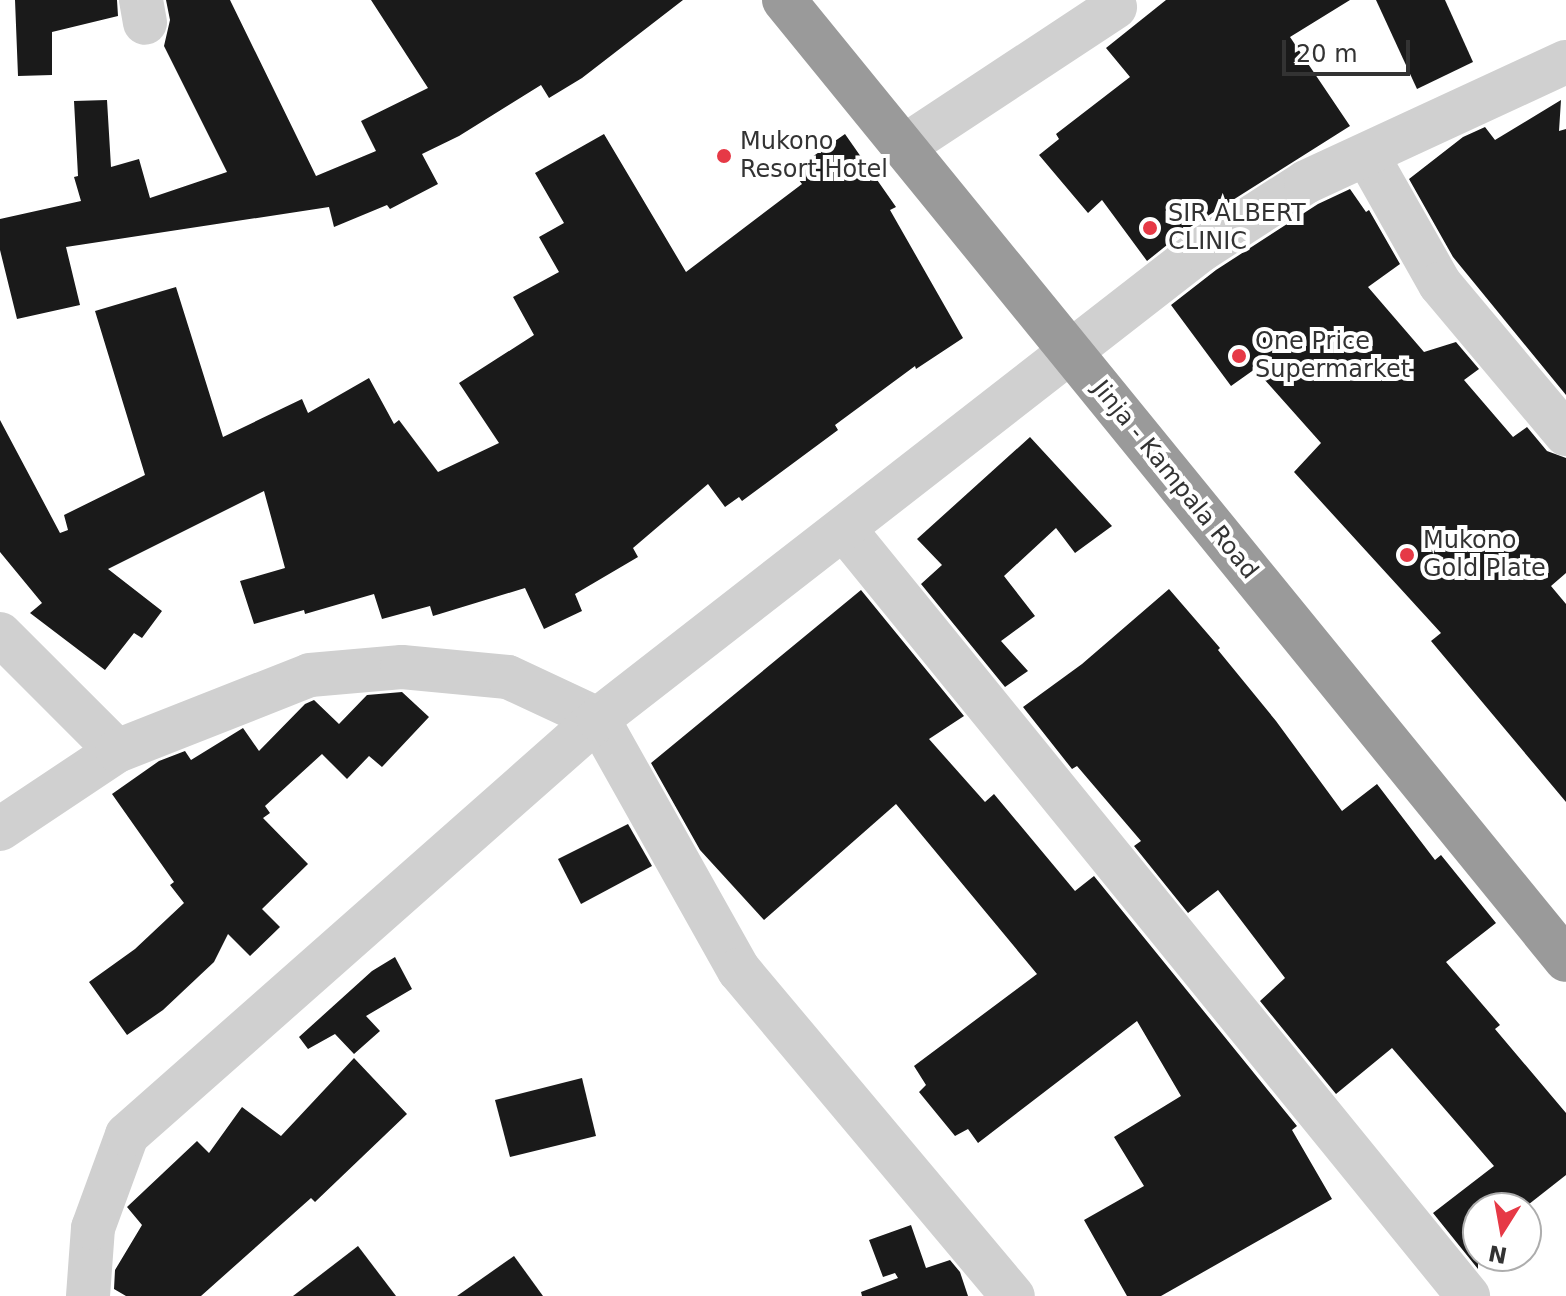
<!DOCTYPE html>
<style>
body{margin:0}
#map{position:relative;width:1566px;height:1296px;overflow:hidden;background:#fff;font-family:"DejaVu Sans",sans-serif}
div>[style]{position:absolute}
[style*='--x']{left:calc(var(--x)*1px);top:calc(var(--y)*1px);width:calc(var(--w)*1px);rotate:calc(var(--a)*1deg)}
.building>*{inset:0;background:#1a1a1a}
.minor>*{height:44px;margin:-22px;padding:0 22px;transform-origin:22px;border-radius:22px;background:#d0d0d0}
.highway>*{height:44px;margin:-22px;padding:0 22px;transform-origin:22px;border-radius:22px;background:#9a9a9a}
.dots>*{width:22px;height:22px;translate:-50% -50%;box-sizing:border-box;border:4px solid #fff;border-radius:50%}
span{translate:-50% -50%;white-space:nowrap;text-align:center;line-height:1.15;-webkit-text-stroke:8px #fff;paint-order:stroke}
.poi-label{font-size:24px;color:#333}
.left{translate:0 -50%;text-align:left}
.street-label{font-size:24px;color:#333}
.north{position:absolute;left:1462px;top:1192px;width:80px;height:80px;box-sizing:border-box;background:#fff;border:2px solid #adadad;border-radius:50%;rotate:191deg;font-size:22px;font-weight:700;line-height:32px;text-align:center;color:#333}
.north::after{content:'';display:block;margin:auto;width:28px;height:36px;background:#e63946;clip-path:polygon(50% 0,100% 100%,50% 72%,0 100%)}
.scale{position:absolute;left:1282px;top:40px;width:128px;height:36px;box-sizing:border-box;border:4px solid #333;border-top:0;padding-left:10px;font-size:24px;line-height:28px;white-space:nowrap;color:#333;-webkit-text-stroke:6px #fff;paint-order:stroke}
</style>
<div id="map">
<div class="building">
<div style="clip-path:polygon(15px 0,117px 0,118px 16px,52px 32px,52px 75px,18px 76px)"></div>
<div style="clip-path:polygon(166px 0,230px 0,316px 176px,376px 151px,361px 121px,428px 88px,371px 0,683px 0,582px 78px,549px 98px,541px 85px,459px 136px,422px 154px,438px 184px,390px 209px,387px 205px,334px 227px,329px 207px,66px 247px,80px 305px,17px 319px,0 250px,0 219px,81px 201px,74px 177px,78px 176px,74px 101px,107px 100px,111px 167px,139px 159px,150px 198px,227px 172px,164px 46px,170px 20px)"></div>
<div style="clip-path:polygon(1166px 0,1350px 0,1290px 37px,1350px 126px,1187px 229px,1147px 261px,1102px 200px,1088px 213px,1039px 155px,1059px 139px,1056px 134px,1130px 77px,1106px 48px)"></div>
<div style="clip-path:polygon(1376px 0,1445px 0,1473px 62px,1417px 89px)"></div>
<div style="clip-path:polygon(1561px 100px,1559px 131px,1566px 129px,1566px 395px,1453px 257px,1409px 179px,1463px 137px,1485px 127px,1495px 140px)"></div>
<div style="clip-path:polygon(604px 134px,686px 272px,802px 184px,792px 171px,845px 134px,896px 207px,890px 210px,963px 338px,916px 369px,915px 366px,835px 425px,838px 430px,742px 501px,739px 497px,725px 507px,708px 484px,633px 548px,638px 557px,575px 594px,582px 611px,544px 629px,525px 588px,433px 616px,430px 606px,382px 619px,374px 594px,305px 614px,304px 610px,254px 624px,240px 581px,285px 568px,264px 491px,108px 569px,162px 611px,142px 638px,134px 633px,105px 670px,30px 613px,42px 603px,0 552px,0 420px,60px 533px,68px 530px,64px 515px,145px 475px,95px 311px,176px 287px,223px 437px,302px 399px,308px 413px,369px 378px,394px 424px,399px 420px,438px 472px,499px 443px,459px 383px,534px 335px,513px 297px,559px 272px,539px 237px,564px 223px,535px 173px)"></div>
<div style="clip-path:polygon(1350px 189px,1366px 212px,1369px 210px,1400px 264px,1368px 287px,1424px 352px,1456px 342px,1479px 369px,1464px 380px,1513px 437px,1527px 427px,1547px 451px,1566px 458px,1566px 573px,1551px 586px,1566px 604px,1566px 802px,1431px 641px,1441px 633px,1294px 472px,1321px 443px,1255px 369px,1231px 386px,1171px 305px,1216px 270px,1318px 204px)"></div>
<div style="clip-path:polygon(1030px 437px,1112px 526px,1075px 553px,1056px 528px,1004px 576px,1035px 616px,1001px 641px,1028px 671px,1005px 687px,921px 584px,942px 565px,917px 539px)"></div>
<div style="clip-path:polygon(1169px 589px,1220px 648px,1218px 650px,1276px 721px,1342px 811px,1377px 784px,1435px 860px,1441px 855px,1496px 923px,1446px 962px,1500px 1025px,1495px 1029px,1566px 1113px,1566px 1175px,1524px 1208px,1478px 1208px,1478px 1269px,1433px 1213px,1494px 1166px,1392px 1048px,1336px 1094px,1260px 1001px,1285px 978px,1218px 890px,1188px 913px,1134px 846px,1141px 841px,1077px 766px,1072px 769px,1023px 707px,1082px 664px)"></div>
<div style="clip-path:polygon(861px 590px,964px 716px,929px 739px,985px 802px,994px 794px,1075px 891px,1094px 876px,1297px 1126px,1292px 1130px,1332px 1199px,1161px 1296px,1127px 1296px,1084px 1220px,1144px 1186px,1114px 1137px,1181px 1096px,1137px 1021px,978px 1143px,968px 1129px,955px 1136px,919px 1092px,926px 1085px,914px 1066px,1037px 974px,896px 804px,764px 920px,700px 850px,651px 763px)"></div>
<div style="clip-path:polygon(402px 692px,429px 717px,382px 767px,369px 756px,347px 779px,322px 754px,265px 806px,270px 813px,263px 818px,308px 864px,262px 909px,280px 927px,250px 956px,228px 934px,214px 962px,163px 1010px,127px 1035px,89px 982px,135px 949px,184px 903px,170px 885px,174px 882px,112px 794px,159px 761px,185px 751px,191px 760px,243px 728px,259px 751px,305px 704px,314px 700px,339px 724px,367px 695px)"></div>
<div style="clip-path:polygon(628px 824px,652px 866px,581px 904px,558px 859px)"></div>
<div style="clip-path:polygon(395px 957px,412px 989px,366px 1016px,380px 1031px,354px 1054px,335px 1034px,308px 1049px,299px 1037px,372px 971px)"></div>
<div style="clip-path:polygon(354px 1058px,407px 1114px,315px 1202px,311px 1198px,201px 1296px,126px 1296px,114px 1289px,115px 1270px,142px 1225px,127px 1207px,197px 1141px,209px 1153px,242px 1107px,281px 1136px)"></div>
<div style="clip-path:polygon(582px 1078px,596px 1136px,510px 1157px,495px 1100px)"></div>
<div style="clip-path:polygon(911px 1225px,926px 1268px,950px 1260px,960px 1272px,968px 1296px,862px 1296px,861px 1292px,898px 1278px,895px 1273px,883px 1277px,869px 1240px)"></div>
<div style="clip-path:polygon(358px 1246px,396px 1296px,293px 1296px)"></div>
<div style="clip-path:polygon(514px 1256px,543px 1296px,457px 1296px)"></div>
</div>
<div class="minor">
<div style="--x:141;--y:0;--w:23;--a:80"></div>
<div style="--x:903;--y:147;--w:254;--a:-33.4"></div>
<div style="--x:1367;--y:155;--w:148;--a:60.5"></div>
<div style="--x:1440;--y:284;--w:196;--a:50"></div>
<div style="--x:844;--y:529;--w:989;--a:50.87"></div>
<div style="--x:0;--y:634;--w:165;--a:45"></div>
<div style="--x:0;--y:829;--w:141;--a:-33.7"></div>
<div style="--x:117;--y:751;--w:207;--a:-21.5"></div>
<div style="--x:310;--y:675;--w:92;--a:-5"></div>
<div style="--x:402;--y:667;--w:106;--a:5.4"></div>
<div style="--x:508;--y:677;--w:99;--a:25"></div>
<div style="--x:598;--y:719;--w:288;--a:60.7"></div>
<div style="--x:739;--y:970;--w:426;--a:50"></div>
<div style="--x:88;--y:1296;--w:68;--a:-85.8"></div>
<div style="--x:93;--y:1228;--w:99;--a:-69.9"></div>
<div style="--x:127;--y:1135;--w:628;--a:-41.45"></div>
<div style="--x:598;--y:719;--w:764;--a:-37.87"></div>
<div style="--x:1201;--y:250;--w:125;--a:-32.9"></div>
<div style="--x:1306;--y:182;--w:286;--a:-24.8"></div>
</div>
<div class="highway">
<div style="--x:784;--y:0;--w:1238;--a:50.83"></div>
</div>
<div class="dots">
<div style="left:724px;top:156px;background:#e63946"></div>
<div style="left:1150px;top:228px;background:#e63946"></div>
<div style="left:1239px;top:356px;background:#e63946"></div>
<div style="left:1407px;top:555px;background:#e63946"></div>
</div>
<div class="poi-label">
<span class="left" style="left:740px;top:156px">Mukono<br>Resort Hotel</span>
<span class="left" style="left:1168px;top:228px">SIR ALBERT<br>CLINIC</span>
<span class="left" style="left:1255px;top:356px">One Price<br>Supermarket</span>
<span class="left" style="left:1423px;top:555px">Mukono<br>Gold Plate</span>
</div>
<div class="street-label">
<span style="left:1175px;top:480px;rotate:51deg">Jinja - Kampala Road</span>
</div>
<div class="north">N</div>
<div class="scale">20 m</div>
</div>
